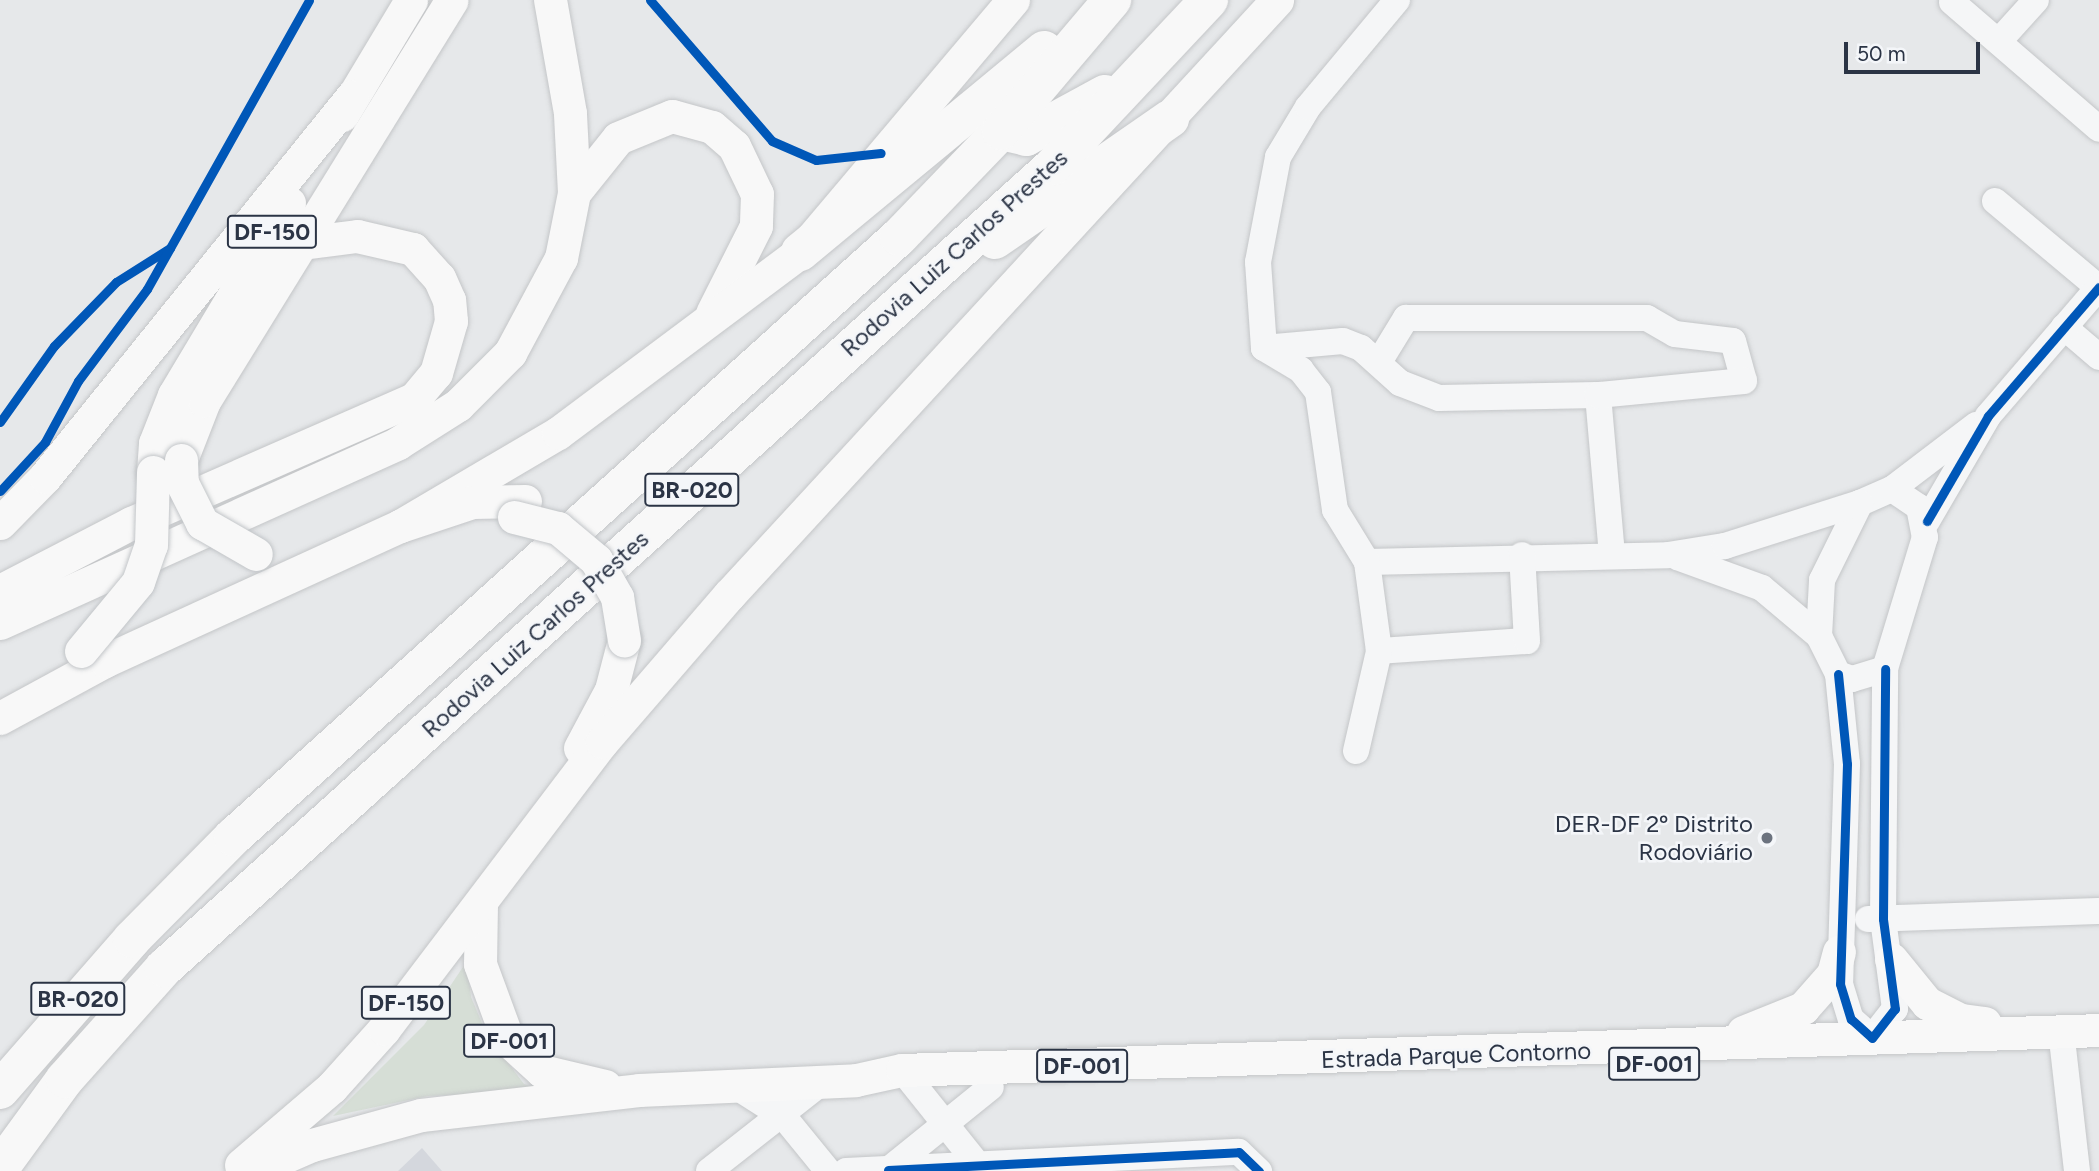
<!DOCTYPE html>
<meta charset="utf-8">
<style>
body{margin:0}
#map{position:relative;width:2099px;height:1171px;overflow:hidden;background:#e6e8ea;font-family:Figtree,sans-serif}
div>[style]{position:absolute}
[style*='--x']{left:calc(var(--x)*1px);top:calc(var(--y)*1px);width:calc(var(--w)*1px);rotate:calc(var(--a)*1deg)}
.built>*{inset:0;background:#d4d7dd}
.green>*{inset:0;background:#d6ded6}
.roads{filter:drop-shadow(0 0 2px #c4c6c8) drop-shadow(0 0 2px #c4c6c8)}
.minor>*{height:26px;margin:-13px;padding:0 13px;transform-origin:13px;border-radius:13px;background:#f5f6f7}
.major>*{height:33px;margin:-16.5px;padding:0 16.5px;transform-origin:16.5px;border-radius:16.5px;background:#f8f8f8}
.highway>*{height:38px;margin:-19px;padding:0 19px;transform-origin:19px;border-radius:19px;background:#f8f8f8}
.bridges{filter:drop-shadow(0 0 2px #c2c5c8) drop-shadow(0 0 2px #c2c5c8)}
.major-bridge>*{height:33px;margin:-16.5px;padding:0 16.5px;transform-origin:16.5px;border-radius:16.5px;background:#f8f8f8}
.cycleway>*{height:9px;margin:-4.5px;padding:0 4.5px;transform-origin:4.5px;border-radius:4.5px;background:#0057b8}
.dots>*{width:19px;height:19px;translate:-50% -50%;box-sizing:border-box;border:4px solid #f4f6f9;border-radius:50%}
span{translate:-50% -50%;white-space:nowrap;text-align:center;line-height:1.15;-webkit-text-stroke:5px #f4f6f9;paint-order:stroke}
.shield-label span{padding:2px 5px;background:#f4f6f9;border:2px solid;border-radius:5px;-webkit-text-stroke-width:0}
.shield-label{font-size:23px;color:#2b3445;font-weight:700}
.street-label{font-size:24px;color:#2b3445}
.poi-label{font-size:24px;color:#2b3445}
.right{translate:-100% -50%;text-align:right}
.scale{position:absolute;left:1844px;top:42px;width:136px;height:32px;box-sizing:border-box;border:4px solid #2b3445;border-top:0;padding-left:9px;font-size:21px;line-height:24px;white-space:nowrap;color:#2b3445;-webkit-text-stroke:5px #f4f6f9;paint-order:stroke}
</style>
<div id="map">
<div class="built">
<div style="clip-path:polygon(422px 1148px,442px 1171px,398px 1171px)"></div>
</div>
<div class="green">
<div style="clip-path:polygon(467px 961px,471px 997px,487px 1035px,524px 1084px,543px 1091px,428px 1096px,333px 1116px,424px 1025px)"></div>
</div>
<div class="roads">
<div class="minor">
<div style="--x:1952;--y:2;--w:194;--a:40.8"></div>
<div style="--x:1999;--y:41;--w:55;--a:-47.9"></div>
<div style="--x:1995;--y:201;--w:136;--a:39.9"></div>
<div style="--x:2064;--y:327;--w:46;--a:40.6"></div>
<div style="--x:1264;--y:348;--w:79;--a:-5.1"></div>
<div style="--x:1343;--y:341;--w:19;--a:21"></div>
<div style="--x:1361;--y:348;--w:52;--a:41.9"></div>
<div style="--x:1400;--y:383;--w:42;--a:21"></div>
<div style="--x:1439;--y:398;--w:159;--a:-1.1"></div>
<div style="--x:1598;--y:395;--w:160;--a:85"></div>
<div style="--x:1379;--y:362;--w:52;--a:-58.5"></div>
<div style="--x:1406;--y:318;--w:241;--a:0"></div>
<div style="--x:1647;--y:318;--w:32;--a:30"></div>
<div style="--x:1675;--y:334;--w:58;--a:6.9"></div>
<div style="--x:1733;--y:341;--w:41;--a:74.6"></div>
<div style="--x:1744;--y:381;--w:147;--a:174.5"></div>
<div style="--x:1892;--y:489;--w:32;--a:34"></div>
<div style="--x:1919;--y:507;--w:31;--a:79"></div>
<div style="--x:1925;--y:537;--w:138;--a:106.9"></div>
<div style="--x:1885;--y:669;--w:34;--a:163"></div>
<div style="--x:1852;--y:679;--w:15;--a:-160"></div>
<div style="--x:1838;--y:674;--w:42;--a:-116.6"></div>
<div style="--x:1819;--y:636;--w:56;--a:-86.9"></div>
<div style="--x:1822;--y:580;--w:86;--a:-63.7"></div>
<div style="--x:1860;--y:503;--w:35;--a:-24"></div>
<div style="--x:1892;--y:489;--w:106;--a:-37.3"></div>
<div style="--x:1927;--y:521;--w:121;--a:-59.8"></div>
<div style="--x:1988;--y:416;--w:170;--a:-49.3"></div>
<div style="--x:1677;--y:557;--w:90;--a:20"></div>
<div style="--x:1762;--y:588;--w:75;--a:40.1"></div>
<div style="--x:1367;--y:562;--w:301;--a:-1.3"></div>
<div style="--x:1668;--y:555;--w:58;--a:-9"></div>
<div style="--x:1725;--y:546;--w:142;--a:-17.7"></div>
<div style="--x:1379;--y:651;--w:148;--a:-3.9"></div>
<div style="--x:1527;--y:641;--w:86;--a:-93.3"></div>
<div style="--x:1838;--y:674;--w:90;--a:84.3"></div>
<div style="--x:1847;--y:764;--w:220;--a:91.8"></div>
<div style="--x:1840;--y:984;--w:37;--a:73"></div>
<div style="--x:1851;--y:1019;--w:28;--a:42"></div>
<div style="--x:1872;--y:1038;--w:37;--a:-52"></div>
<div style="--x:1895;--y:1009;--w:91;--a:-97.6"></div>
<div style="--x:1883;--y:919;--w:250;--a:-89.5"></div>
<div style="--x:1356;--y:751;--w:103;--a:-77"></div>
<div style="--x:1379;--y:651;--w:90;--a:-97.7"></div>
<div style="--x:1367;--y:562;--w:61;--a:-121.6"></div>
<div style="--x:1335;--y:510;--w:119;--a:-98.2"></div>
<div style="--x:1318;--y:392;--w:28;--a:-128"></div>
<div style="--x:1301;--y:370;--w:43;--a:-149.3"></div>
<div style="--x:1264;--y:348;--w:86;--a:-94"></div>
<div style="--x:1258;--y:262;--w:107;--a:-79.2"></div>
<div style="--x:1278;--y:157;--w:58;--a:-59"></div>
<div style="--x:1308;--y:107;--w:139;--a:-50.2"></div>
<div style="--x:1868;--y:919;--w:231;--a:-2"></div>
<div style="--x:2063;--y:1048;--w:124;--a:83.5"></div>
<div style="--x:902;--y:1070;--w:122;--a:51.3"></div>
<div style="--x:732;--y:1084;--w:62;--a:32.4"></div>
<div style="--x:784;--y:1117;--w:70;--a:50.8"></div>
<div style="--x:888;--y:1170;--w:132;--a:-38.9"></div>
<div style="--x:709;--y:1171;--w:144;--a:-38.2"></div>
<div style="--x:846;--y:1171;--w:393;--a:-2.8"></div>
<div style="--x:1239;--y:1152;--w:28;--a:44"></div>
</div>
<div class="major">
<div style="--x:342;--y:115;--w:134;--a:-59"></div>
<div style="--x:574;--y:193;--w:70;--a:-51.3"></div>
<div style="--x:618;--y:138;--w:58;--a:-22.2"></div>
<div style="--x:672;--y:116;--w:41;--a:15.4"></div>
<div style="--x:712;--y:127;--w:29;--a:41"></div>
<div style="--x:734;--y:146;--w:53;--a:64.4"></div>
<div style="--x:757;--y:194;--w:32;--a:92"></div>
<div style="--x:756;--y:226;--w:97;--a:116.8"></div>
<div style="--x:181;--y:460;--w:63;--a:-68.7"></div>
<div style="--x:204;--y:401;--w:471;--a:-58.3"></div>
<div style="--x:153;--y:472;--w:29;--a:-86"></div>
<div style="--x:155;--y:443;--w:52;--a:-68.4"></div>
<div style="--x:174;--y:395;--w:224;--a:-59.1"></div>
<div style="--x:0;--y:523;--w:64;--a:-45.6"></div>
<div style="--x:45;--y:477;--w:489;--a:-51.1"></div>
<div style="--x:400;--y:526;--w:183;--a:-30.5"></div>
<div style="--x:558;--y:433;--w:302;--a:-36.8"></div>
<div style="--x:800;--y:252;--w:330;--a:-49.8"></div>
<div style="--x:0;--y:591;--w:148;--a:-27.4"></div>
<div style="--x:131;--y:523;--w:309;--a:-23.7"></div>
<div style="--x:414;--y:399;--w:34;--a:-50"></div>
<div style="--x:436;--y:373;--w:54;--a:-73.9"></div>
<div style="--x:451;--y:321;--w:21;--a:-95"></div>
<div style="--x:449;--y:300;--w:24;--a:-114"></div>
<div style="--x:439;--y:278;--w:39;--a:-132"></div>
<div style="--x:413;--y:249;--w:57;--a:-166.9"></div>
<div style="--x:357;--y:236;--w:55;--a:172.7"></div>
<div style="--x:0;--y:623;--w:437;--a:-24.3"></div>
<div style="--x:398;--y:443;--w:71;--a:-32.3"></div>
<div style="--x:458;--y:405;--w:74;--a:-45"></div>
<div style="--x:510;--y:353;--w:108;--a:-61.8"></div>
<div style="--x:561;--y:258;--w:66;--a:-78.7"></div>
<div style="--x:574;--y:193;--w:80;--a:-92.9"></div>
<div style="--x:570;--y:113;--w:115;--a:-100"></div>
<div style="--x:0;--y:718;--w:119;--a:-28.5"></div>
<div style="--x:105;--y:661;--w:324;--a:-24.6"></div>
<div style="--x:400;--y:526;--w:76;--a:-18.4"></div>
<div style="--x:472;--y:502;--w:53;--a:-1.1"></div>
<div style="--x:580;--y:748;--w:66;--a:-61.9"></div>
<div style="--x:611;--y:690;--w:52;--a:-75.4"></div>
<div style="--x:481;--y:903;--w:61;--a:90.9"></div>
<div style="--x:480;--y:964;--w:81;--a:69.8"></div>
<div style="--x:508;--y:1040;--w:46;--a:42.4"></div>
<div style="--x:542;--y:1071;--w:65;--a:13.4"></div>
<div style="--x:1891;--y:959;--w:57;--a:50.7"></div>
<div style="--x:1927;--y:1003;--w:37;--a:27"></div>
<div style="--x:1960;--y:1020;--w:25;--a:7"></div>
<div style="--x:1743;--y:1032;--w:65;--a:-21.8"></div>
<div style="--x:1803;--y:1008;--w:45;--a:-48.6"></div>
<div style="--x:1833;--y:974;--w:23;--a:-75"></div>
<div style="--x:241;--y:1165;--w:120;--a:-40.6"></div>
<div style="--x:332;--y:1087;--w:78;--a:-48.1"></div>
<div style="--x:384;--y:1029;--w:360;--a:-52.8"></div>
<div style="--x:602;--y:742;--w:194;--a:-49.2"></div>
<div style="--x:729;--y:595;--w:809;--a:-47.35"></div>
<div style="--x:252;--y:1171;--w:65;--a:-23.4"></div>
<div style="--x:312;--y:1145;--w:113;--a:-15.4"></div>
<div style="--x:421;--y:1115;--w:219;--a:-6.5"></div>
<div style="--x:639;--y:1090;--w:217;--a:-2.6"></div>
<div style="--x:856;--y:1080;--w:47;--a:-12.3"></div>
<div style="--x:902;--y:1070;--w:1198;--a:-1.91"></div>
</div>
<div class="highway">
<div style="--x:1001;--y:131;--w:26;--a:13"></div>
<div style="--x:1026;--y:137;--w:90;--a:-28.6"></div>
<div style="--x:995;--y:240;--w:213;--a:-34.7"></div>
<div style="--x:800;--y:252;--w:317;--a:-39.6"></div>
<div style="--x:0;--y:1090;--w:201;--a:-48.8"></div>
<div style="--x:132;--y:939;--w:144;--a:-45.3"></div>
<div style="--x:233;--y:837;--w:896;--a:-42.02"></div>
<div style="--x:899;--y:237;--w:147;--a:-46.1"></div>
<div style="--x:1001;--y:131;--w:172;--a:-49.7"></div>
<div style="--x:0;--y:1168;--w:110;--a:-53.9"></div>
<div style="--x:65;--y:1079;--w:149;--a:-48.3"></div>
<div style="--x:164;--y:968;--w:1197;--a:-42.05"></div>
<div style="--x:1053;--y:166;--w:228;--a:-46.8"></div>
</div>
</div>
<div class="bridges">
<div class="major-bridge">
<div style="--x:181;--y:460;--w:23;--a:88"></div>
<div style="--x:182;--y:483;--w:45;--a:63.4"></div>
<div style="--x:202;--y:523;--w:62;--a:29.9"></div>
<div style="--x:514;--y:517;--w:45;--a:14"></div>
<div style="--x:558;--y:528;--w:50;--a:40.1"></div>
<div style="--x:596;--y:560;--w:43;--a:60.4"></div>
<div style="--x:617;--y:597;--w:44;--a:80.8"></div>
<div style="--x:81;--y:651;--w:89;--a:-50.4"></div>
<div style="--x:138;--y:582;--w:39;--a:-71"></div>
<div style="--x:151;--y:545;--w:73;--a:-88.4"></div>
</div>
</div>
<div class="cycleway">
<div style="--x:650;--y:0;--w:186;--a:49.1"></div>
<div style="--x:772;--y:141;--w:48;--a:23.4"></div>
<div style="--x:816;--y:160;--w:65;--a:-6.1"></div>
<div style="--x:0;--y:422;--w:93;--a:-54.6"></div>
<div style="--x:54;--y:346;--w:89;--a:-45.9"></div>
<div style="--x:116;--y:282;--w:64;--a:-32.2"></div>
<div style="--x:0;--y:491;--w:67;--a:-47.4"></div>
<div style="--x:45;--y:442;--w:69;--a:-61.6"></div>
<div style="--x:78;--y:381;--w:115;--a:-53.1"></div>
<div style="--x:147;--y:289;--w:331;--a:-60.7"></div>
<div style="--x:1927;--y:521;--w:121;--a:-59.8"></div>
<div style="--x:1988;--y:416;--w:170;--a:-49.3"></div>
<div style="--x:1838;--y:674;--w:90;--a:84.3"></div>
<div style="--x:1847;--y:764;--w:220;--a:91.8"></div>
<div style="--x:1840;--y:984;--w:37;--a:73"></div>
<div style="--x:1851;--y:1019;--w:28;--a:42"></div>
<div style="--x:1872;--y:1038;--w:37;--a:-52"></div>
<div style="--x:1895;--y:1009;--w:91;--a:-97.6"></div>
<div style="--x:1883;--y:919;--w:250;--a:-89.5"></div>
<div style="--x:888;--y:1170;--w:351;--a:-2.9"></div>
<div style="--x:1239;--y:1152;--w:28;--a:44"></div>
</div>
<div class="dots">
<div style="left:1767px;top:838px;background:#6c737f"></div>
</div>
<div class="shield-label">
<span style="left:272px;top:232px">DF-150</span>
<span style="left:692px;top:490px">BR-020</span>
<span style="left:78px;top:999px">BR-020</span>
<span style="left:406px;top:1003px">DF-150</span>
<span style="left:509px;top:1041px">DF-001</span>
<span style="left:1654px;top:1064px">DF-001</span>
<span style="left:1082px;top:1066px">DF-001</span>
</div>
<div class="street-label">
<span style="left:954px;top:253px;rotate:-42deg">Rodovia Luiz Carlos Prestes</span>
<span style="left:535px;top:634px;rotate:-42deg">Rodovia Luiz Carlos Prestes</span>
<span style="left:1456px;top:1055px;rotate:-2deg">Estrada Parque Contorno</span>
</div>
<div class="poi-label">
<span class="right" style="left:1753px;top:838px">DER-DF 2º Distrito<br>Rodoviário</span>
</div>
<div class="scale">50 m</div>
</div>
